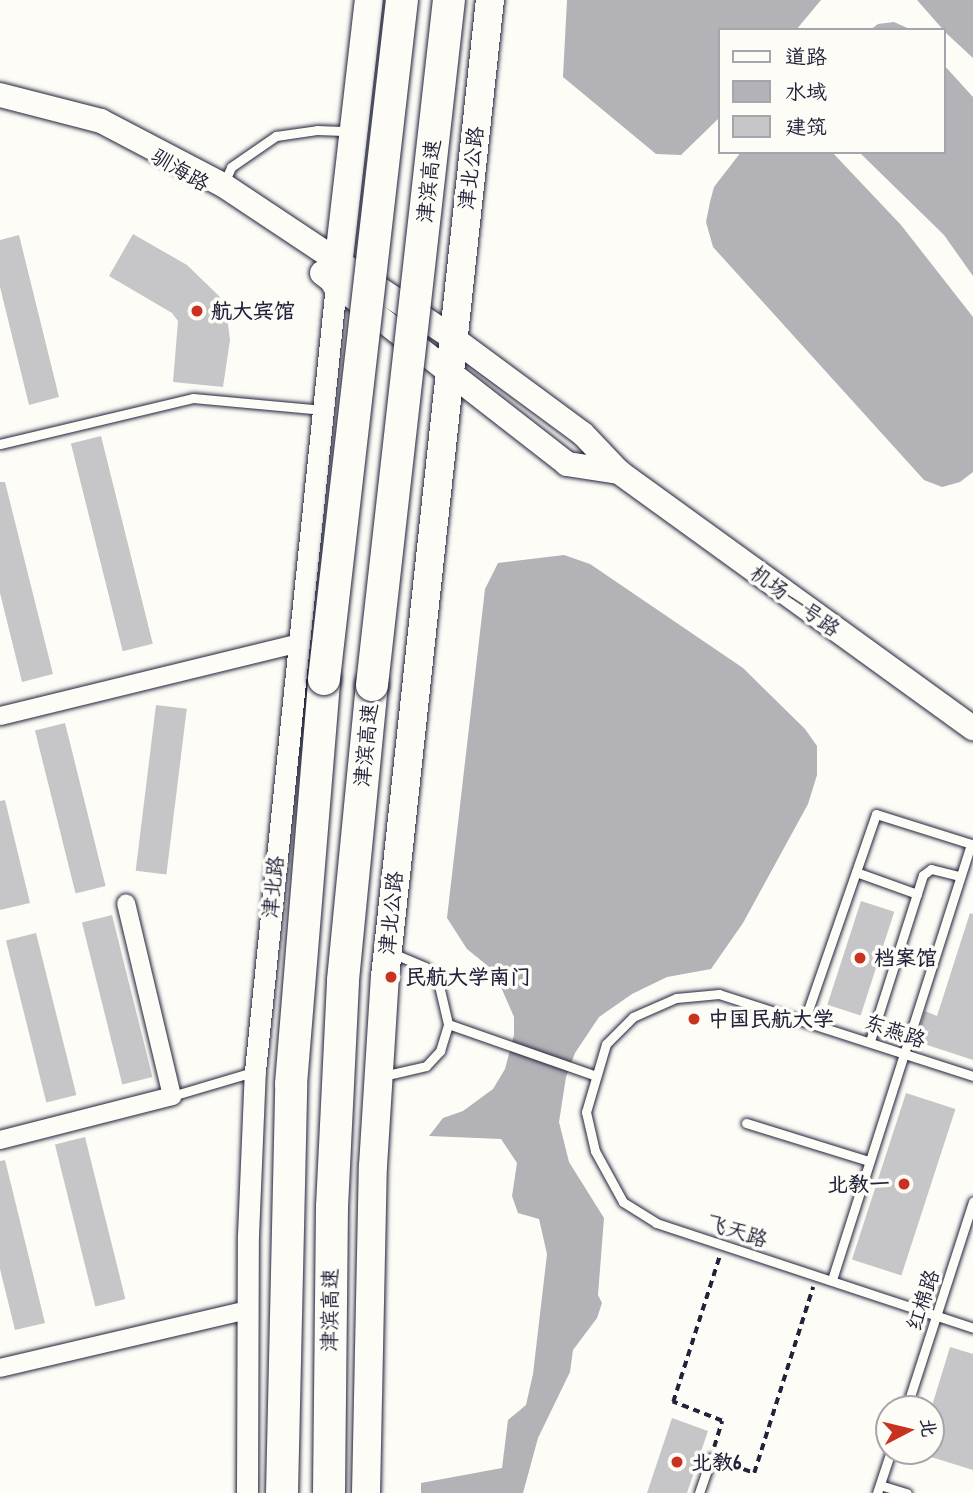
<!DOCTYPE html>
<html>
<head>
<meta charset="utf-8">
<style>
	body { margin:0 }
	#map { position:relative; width:973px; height:1493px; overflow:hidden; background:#fdfcf7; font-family:"Patrick Hand","LXGW WenKai TC",sans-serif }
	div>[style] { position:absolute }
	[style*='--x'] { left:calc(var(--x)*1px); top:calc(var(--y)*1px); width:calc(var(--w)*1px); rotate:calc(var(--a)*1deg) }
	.water>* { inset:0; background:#b2b2b7 }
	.building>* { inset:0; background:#c6c6c8; transform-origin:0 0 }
	.path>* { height:3.5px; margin-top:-1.75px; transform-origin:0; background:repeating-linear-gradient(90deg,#22223b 0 7px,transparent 0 12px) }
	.roads { filter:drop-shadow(0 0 2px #22223b) drop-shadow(0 0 2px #22223b) }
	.service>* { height:9px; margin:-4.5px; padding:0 4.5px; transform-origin:4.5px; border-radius:4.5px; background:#fdfcf7 }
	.minor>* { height:18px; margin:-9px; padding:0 9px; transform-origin:9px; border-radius:9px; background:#fdfcf7 }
	.tertiary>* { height:21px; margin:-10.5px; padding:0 10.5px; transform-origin:10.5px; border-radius:10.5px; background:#fdfcf7 }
	.secondary>* { height:24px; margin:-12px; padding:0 12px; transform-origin:12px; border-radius:12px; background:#fdfcf7 }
	.primary>* { height:28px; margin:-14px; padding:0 14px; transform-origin:14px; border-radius:14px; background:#fdfcf7 }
	.motorway>* { height:32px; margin:-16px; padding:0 16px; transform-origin:16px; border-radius:16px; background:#fdfcf7 }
	.bridges { filter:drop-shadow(0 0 2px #22223b) drop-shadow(0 0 2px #22223b) }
	.motorway-bridge>* { height:32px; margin:-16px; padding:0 16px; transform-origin:16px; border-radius:16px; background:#fdfcf7 }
	.dots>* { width:19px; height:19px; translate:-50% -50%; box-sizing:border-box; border:4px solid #fdfcf7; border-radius:50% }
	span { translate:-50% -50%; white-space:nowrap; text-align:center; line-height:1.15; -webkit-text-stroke:7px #fdfcf7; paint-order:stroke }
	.street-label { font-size:21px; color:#22223b }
	.poi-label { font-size:21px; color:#22223b; font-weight:700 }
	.left { translate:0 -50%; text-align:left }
	.right { translate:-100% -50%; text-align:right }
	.legend { position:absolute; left:718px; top:28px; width:228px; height:126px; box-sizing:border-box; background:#fdfcf7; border:2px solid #a5a5ac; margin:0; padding:9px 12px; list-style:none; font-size:21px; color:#22223b }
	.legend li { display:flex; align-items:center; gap:14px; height:35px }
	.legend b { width:35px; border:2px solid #a5a5ac }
	.north { position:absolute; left:875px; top:1395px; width:70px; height:70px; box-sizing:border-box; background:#fdfcf7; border:2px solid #a5a5ac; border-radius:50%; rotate:83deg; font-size:19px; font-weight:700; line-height:28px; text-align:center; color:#22223b }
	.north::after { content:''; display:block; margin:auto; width:24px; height:32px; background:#c8321e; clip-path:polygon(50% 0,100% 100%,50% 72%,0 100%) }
</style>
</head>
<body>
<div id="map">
	<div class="water">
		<i style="clip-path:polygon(567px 0,821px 0,796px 30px,719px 30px,719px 118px,681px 155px,656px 154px,563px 77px)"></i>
		<i style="clip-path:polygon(917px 0,973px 0,973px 58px,946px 33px)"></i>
		<i style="clip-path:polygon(894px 22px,912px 30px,870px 30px,878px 24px)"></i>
		<i style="clip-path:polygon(943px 64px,973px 97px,973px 276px,944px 235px,859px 152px,943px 152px)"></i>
		<i style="clip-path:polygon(741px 152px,832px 152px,901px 225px,973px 317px,973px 472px,960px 482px,942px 487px,924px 480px,713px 247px,706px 222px,710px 202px,714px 187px)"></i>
		<i style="clip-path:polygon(564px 555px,590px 564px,743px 668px,805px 729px,817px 746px,817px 775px,808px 804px,743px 923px,711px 969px,667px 977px,632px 994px,599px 1017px,575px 1053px,566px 1077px,559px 1122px,569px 1162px,604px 1218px,598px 1295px,602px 1303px,597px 1318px,573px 1350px,570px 1372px,538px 1438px,523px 1493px,421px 1493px,421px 1483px,502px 1468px,508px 1420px,526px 1405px,533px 1374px,547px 1254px,539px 1219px,518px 1213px,512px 1196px,517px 1163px,501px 1139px,429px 1136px,443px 1118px,463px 1111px,493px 1089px,505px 1069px,514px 1035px,514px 1017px,494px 971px,467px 949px,447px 918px,485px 589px,498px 563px)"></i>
	</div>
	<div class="building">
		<i style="clip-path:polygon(133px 234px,187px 265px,219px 296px,226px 309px,230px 340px,223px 387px,173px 382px,178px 321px,172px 313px,109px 276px)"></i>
		<i style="clip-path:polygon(19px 235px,59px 397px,29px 405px,0 287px,0 240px)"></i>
		<i style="left:101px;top:436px;width:214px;height:31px;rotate:76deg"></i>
		<i style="clip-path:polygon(0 482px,5px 482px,53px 674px,22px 682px,0 593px)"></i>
		<i style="left:156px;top:705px;width:31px;height:167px;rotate:7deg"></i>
		<i style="left:65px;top:723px;width:168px;height:31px;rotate:76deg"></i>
		<i style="clip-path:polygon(5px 800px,30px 903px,0 910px,0 801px)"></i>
		<i style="left:861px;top:901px;width:35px;height:109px;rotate:18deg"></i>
		<i style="clip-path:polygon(970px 913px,973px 914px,973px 1060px,915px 1041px,925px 1011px,937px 1016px)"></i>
		<i style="left:112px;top:915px;width:167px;height:31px;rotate:76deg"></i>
		<i style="left:36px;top:933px;width:167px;height:31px;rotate:76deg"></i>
		<i style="left:906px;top:1093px;width:52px;height:175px;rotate:18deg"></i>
		<i style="left:85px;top:1137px;width:167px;height:31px;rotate:76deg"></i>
		<i style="clip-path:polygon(5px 1160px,45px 1323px,15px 1330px,0 1269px,0 1161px)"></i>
		<i style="clip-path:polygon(950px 1347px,973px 1354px,973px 1470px,931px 1457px,931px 1409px)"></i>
		<i style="clip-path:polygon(672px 1418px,708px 1431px,687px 1493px,647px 1493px)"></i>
	</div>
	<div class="path">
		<i style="--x:714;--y:1447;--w:27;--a:-73"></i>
		<i style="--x:722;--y:1421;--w:53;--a:-158.8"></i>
		<i style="--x:673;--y:1402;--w:154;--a:-72.3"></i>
		<i style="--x:721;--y:1461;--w:35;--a:20"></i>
		<i style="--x:754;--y:1473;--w:195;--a:-72.4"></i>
	</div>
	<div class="roads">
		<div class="service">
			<i style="--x:224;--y:183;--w:17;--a:-66"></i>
			<i style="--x:231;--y:167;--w:55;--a:-34.6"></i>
			<i style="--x:276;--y:136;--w:41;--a:-8.3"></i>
			<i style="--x:317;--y:130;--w:33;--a:2"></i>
			<i style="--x:0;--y:444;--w:198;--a:-13.4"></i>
			<i style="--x:193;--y:398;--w:131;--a:5.3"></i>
			<i style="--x:856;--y:872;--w:65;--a:19.8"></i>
			<i style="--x:805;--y:1019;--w:217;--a:-70.9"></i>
			<i style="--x:876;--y:814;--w:100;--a:17.5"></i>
			<i style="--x:971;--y:844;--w:458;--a:107.7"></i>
			<i style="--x:448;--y:1024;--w:155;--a:19.3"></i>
			<i style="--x:870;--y:1041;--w:174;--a:-72.3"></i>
			<i style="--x:923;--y:875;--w:10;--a:-37"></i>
			<i style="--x:931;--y:869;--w:30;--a:14"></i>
			<i style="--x:383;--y:1076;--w:44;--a:-13.1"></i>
			<i style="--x:426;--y:1066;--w:21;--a:-47"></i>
			<i style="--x:440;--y:1051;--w:28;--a:-73"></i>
			<i style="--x:448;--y:1024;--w:44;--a:-103.1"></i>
			<i style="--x:438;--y:981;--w:19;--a:-133"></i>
			<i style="--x:425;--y:967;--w:36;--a:-157"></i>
			<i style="--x:973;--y:1076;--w:267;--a:-162.1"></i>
			<i style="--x:719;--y:994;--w:43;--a:174.7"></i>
			<i style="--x:676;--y:998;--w:47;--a:156.2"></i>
			<i style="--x:633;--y:1017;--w:38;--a:135"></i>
			<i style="--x:606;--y:1044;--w:71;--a:106.4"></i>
			<i style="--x:586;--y:1112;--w:40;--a:77"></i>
			<i style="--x:595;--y:1151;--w:58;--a:61.2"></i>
			<i style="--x:623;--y:1202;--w:39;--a:32"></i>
			<i style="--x:656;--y:1223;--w:334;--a:18.3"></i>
			<i style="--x:172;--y:1096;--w:84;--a:-16.5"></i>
			<i style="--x:746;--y:1123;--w:129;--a:17.2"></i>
			<i style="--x:906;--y:1409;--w:218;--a:-72.1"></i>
			<i style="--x:880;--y:1485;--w:28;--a:17"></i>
			<i style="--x:699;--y:1493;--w:37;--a:-71"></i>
			<i style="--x:877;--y:1493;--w:44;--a:-71.6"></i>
		</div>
		<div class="minor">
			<i style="--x:0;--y:716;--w:309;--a:-13.7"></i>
			<i style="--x:0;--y:1140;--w:178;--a:-14.3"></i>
			<i style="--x:172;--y:1096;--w:198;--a:-103.4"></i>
			<i style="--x:0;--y:1368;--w:254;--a:-13.2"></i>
		</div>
		<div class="tertiary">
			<i style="--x:247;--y:1493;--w:258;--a:-89.8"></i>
			<i style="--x:248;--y:1235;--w:164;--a:-87.6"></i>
			<i style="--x:255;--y:1071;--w:791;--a:-84.12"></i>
		</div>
		<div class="secondary">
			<i style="--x:0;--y:95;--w:104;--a:14.4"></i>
			<i style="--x:101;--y:121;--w:138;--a:27.7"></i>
			<i style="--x:223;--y:185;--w:273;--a:33.6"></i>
			<i style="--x:450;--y:336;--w:165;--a:36.4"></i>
			<i style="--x:583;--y:434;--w:52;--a:46.5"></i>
			<i style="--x:619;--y:472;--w:437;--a:35.9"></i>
			<i style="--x:322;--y:273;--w:311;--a:37.9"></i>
			<i style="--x:567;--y:464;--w:53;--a:8.7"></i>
		</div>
		<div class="primary">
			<i style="--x:336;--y:284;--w:286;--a:-83.4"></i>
			<i style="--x:366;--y:1493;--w:327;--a:-88.8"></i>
			<i style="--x:373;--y:1166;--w:189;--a:-86.4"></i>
			<i style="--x:385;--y:977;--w:983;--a:-83.87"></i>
		</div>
		<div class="motorway">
			<i style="--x:282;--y:1493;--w:409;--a:-88.7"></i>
			<i style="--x:291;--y:1084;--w:406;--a:-85.3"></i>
			<i style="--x:329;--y:1493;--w:286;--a:-89.4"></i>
			<i style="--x:332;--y:1207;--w:227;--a:-87.2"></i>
			<i style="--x:343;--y:980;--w:296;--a:-84.4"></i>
		</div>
	</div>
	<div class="bridges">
		<div class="motorway-bridge">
			<i style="--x:324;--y:679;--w:683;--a:-83.45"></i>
			<i style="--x:372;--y:685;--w:689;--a:-83.59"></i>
		</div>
	</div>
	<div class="dots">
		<i style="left:197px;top:311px;background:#c8321e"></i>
		<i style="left:860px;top:958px;background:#c8321e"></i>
		<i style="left:391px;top:977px;background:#c8321e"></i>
		<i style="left:694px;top:1019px;background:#c8321e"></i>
		<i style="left:904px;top:1184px;background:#c8321e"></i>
		<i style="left:677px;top:1462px;background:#c8321e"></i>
	</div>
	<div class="street-label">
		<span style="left:471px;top:168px;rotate:-83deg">津北公路</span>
		<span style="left:180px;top:170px;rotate:30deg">驯海路</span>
		<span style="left:429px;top:181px;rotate:-84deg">津滨高速</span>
		<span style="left:795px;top:601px;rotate:36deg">机场一号路</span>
		<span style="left:366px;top:745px;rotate:-84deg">津滨高速</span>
		<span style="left:273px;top:887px;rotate:-84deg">津北路</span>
		<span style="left:391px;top:913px;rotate:-84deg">津北公路</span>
		<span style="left:895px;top:1031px;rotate:19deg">东燕路</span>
		<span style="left:737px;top:1231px;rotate:18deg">飞天路</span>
		<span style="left:923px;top:1300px;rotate:-72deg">红棉路</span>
		<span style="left:330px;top:1310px;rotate:-89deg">津滨高速</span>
	</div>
	<div class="poi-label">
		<span class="left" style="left:211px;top:311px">航大宾馆</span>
		<span class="left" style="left:874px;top:958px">档案馆</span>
		<span class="left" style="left:405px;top:977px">民航大学南门</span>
		<span class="left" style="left:708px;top:1019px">中国民航大学</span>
		<span class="right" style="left:890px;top:1184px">北教一</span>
		<span class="left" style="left:691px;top:1462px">北教6</span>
	</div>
	<ul class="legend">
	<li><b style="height:9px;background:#fdfcf7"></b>道路</li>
	<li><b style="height:19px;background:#b2b2b7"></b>水域</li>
	<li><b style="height:19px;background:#c6c6c8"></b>建筑</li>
	</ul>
	<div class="north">北</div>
</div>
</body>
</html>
